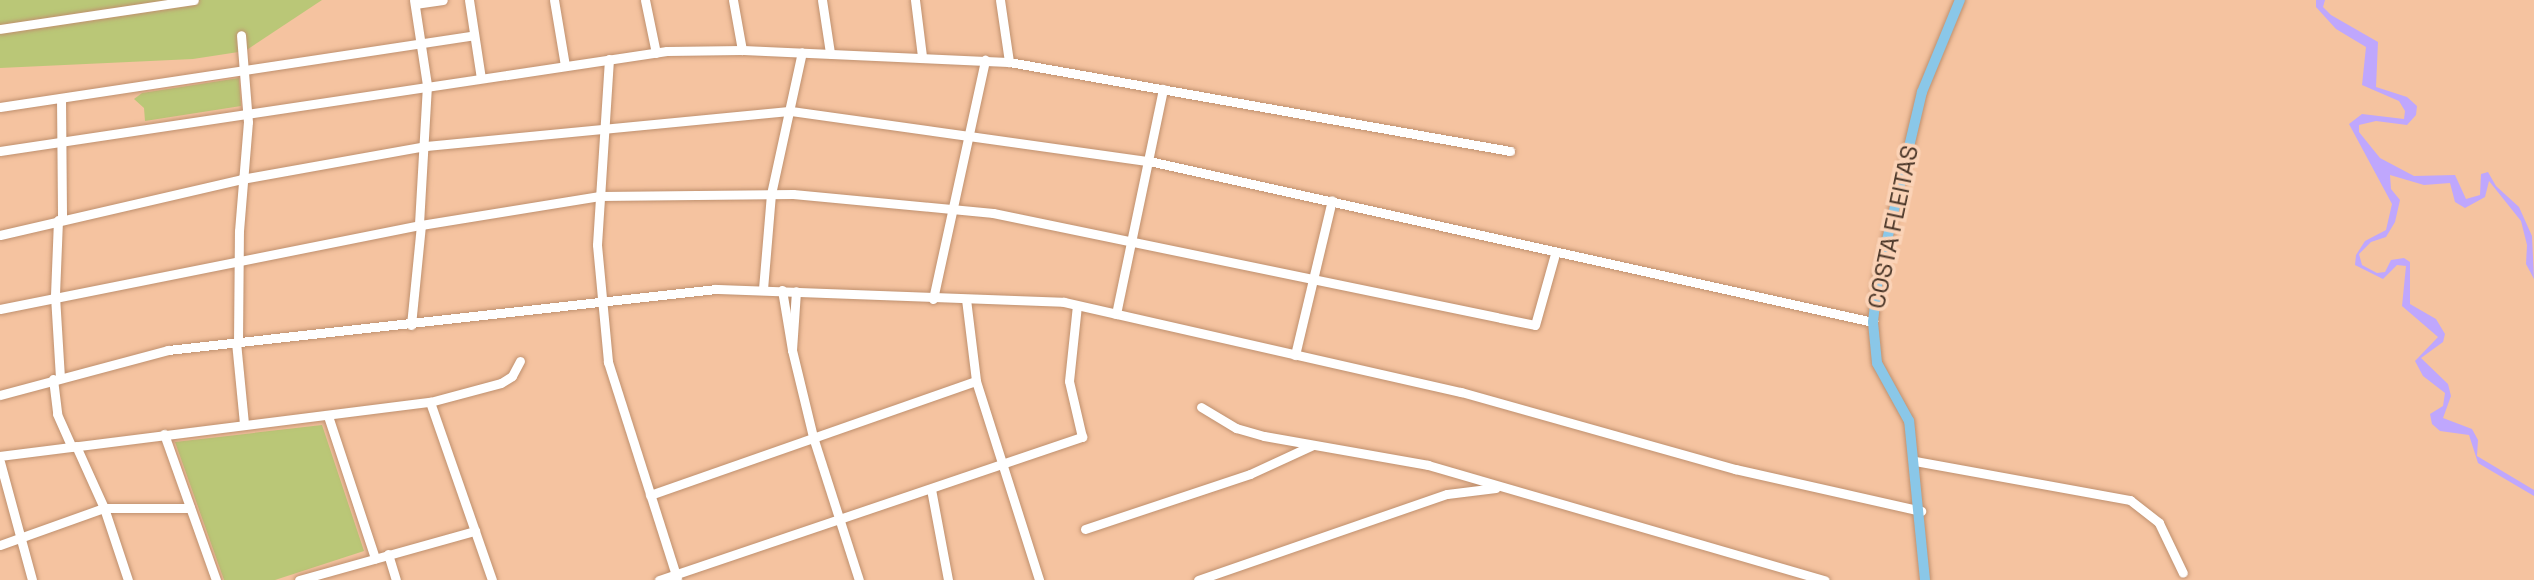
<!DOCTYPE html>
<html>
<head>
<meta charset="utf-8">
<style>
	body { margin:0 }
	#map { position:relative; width:2534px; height:580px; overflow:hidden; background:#f5c3a0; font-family:"Space Grotesk",sans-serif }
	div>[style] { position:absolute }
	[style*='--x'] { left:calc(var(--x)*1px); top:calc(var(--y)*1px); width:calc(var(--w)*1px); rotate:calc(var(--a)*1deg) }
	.green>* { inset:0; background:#bac777 }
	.water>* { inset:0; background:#bfa7fd }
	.roads { filter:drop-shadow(0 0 2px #bf906e) drop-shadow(0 0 2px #bf906e) }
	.minor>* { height:9px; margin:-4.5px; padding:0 4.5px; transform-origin:4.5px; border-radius:4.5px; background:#fff }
	.major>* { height:10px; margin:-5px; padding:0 5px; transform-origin:5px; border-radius:5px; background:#8ac7e8 }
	span { translate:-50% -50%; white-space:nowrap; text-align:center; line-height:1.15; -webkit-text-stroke:7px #fbd3b7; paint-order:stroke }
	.street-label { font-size:24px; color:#483426 }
</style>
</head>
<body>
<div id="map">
	<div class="green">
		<i style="clip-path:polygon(0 0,322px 0,245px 51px,193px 59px,0 68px)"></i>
		<i style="clip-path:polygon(239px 78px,241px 106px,145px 121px,144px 108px,134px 99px,142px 93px)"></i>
		<i style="clip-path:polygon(322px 425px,364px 551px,275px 580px,224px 580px,175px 442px)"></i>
	</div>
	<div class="water">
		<i style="clip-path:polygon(2316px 0,2325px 0,2323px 7px,2331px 15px,2378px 42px,2376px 87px,2407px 97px,2417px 106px,2416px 115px,2407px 125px,2376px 121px,2359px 125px,2359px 132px,2380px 158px,2414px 176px,2455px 175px,2466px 199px,2480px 195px,2481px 174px,2488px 172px,2496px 186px,2519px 207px,2532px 236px,2534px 279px,2526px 264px,2527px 245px,2521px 221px,2489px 181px,2485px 197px,2465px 208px,2455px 202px,2450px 183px,2424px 185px,2390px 175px,2391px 189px,2400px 200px,2395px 222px,2386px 237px,2371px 242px,2359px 254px,2362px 265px,2377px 273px,2385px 272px,2391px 260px,2404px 258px,2410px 262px,2410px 304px,2436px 319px,2445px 334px,2443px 342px,2421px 358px,2448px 384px,2451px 396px,2443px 418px,2472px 429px,2478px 440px,2477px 456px,2534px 490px,2534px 496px,2478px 463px,2469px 435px,2440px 431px,2432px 424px,2430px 414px,2443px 406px,2445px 393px,2423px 376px,2415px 361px,2438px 337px,2402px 306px,2406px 266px,2397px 265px,2383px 279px,2355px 265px,2356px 255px,2365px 241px,2386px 230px,2392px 204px,2349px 124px,2362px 114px,2404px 119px,2405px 111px,2399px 101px,2362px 85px,2366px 47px,2336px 29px,2316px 7px)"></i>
	</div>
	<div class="roads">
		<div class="minor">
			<i style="--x:414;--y:0;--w:86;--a:81.3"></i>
			<i style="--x:427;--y:85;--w:140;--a:93.3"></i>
			<i style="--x:469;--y:0;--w:79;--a:81.3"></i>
			<i style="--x:554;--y:0;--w:67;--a:80.5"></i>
			<i style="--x:645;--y:0;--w:54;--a:78.3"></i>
			<i style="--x:733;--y:0;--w:51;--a:79.8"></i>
			<i style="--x:822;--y:0;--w:54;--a:81.4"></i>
			<i style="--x:915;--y:0;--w:56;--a:82.9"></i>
			<i style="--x:1000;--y:0;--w:63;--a:81.7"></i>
			<i style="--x:415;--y:4;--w:28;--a:-8"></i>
			<i style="--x:0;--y:29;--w:196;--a:-8.5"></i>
			<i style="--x:609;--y:59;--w:186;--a:93.7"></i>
			<i style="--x:597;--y:245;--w:118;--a:84.6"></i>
			<i style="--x:608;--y:362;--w:227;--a:72.3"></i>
			<i style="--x:61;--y:98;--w:121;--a:89.5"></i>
			<i style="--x:0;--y:107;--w:479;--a:-8.6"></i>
			<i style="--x:0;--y:151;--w:674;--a:-8.53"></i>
			<i style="--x:667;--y:51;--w:75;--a:-0.8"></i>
			<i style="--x:742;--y:50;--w:267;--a:2.6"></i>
			<i style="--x:1009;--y:62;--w:509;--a:10.07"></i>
			<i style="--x:58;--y:220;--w:76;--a:92.3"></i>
			<i style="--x:55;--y:296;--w:81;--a:86.5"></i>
			<i style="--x:0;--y:235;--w:248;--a:-13"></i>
			<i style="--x:242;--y:179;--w:187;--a:-10.2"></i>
			<i style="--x:426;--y:146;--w:367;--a:-5.5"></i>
			<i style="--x:791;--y:111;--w:361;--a:8"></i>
			<i style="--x:1149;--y:161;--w:742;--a:12.54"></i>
			<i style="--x:763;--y:289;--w:95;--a:-85.2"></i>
			<i style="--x:771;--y:194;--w:145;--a:-77.7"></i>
			<i style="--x:782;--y:290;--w:61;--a:80.5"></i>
			<i style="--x:792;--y:350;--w:59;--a:-86.1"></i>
			<i style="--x:933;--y:299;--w:245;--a:-77.7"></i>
			<i style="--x:966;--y:299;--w:83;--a:83"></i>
			<i style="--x:976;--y:381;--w:209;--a:72.4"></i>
			<i style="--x:0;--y:309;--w:429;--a:-11.3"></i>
			<i style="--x:421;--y:225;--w:181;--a:-9.2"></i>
			<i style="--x:600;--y:196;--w:193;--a:-0.6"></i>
			<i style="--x:793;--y:194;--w:201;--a:5.4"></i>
			<i style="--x:993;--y:213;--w:553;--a:11.68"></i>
			<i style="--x:1535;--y:325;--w:74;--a:-74.3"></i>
			<i style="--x:1116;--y:314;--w:230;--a:-78.2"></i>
			<i style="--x:411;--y:325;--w:100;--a:-84.3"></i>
			<i style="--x:236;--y:342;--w:82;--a:84.4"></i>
			<i style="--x:238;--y:342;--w:111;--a:-89.5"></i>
			<i style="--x:239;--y:231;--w:109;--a:-85.3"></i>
			<i style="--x:248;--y:122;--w:87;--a:-94.6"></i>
			<i style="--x:792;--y:350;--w:89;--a:76.4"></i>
			<i style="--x:813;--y:437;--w:150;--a:72.2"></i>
			<i style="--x:1295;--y:355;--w:159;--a:-76.6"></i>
			<i style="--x:53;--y:379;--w:35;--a:83"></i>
			<i style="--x:57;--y:414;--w:36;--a:66"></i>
			<i style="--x:0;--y:395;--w:174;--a:-15"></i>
			<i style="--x:168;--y:350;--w:551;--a:-6.35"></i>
			<i style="--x:716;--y:289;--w:348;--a:2.1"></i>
			<i style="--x:1064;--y:302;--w:407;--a:12.8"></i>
			<i style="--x:1461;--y:392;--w:285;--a:15.7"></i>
			<i style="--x:1735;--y:469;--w:191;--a:12.7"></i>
			<i style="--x:430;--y:402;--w:188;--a:70.8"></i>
			<i style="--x:1201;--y:407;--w:41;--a:31"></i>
			<i style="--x:1236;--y:428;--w:29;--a:16"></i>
			<i style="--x:1264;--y:436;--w:167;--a:10"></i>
			<i style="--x:1428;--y:465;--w:413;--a:16.2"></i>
			<i style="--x:328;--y:416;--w:150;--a:71.7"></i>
			<i style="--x:164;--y:434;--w:155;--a:70.4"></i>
			<i style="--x:76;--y:446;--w:68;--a:65.7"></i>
			<i style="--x:104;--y:508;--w:76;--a:71.6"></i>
			<i style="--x:0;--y:456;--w:433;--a:-7.2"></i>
			<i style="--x:430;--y:402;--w:73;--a:-15"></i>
			<i style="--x:501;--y:383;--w:13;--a:-32"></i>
			<i style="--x:512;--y:376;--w:17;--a:-62"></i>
			<i style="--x:1915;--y:461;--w:219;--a:10.3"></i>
			<i style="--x:2130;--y:500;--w:37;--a:38"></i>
			<i style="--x:2159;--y:523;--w:55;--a:64.4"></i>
			<i style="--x:0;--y:462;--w:122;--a:74.8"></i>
			<i style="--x:931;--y:489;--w:93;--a:79.4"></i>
			<i style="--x:650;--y:495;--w:345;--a:-19.3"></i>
			<i style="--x:1085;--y:529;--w:174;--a:-18.4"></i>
			<i style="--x:1250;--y:474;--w:69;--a:-24.7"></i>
			<i style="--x:0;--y:545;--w:110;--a:-19.6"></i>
			<i style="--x:104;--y:508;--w:86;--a:0"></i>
			<i style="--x:388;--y:554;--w:27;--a:73"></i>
			<i style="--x:299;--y:580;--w:183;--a:-15.6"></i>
			<i style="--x:659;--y:580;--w:447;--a:-18.7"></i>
			<i style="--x:1082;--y:437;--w:57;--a:-103.1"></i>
			<i style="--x:1069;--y:381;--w:76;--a:-84"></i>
			<i style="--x:1198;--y:580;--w:263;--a:-19.1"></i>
			<i style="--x:1447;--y:494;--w:49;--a:-7"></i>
		</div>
		<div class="major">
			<i style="--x:1925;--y:580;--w:160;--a:-95.7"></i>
			<i style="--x:1909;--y:421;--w:66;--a:-118.9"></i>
			<i style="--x:1877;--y:363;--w:41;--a:-95.6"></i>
			<i style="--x:1873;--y:322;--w:44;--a:-83.5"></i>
			<i style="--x:1878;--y:278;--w:191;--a:-76.7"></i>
			<i style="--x:1922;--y:92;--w:100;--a:-67.6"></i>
		</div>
	</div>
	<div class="street-label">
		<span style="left:1893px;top:227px;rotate:-78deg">COSTA FLEITAS</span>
	</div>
</div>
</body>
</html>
